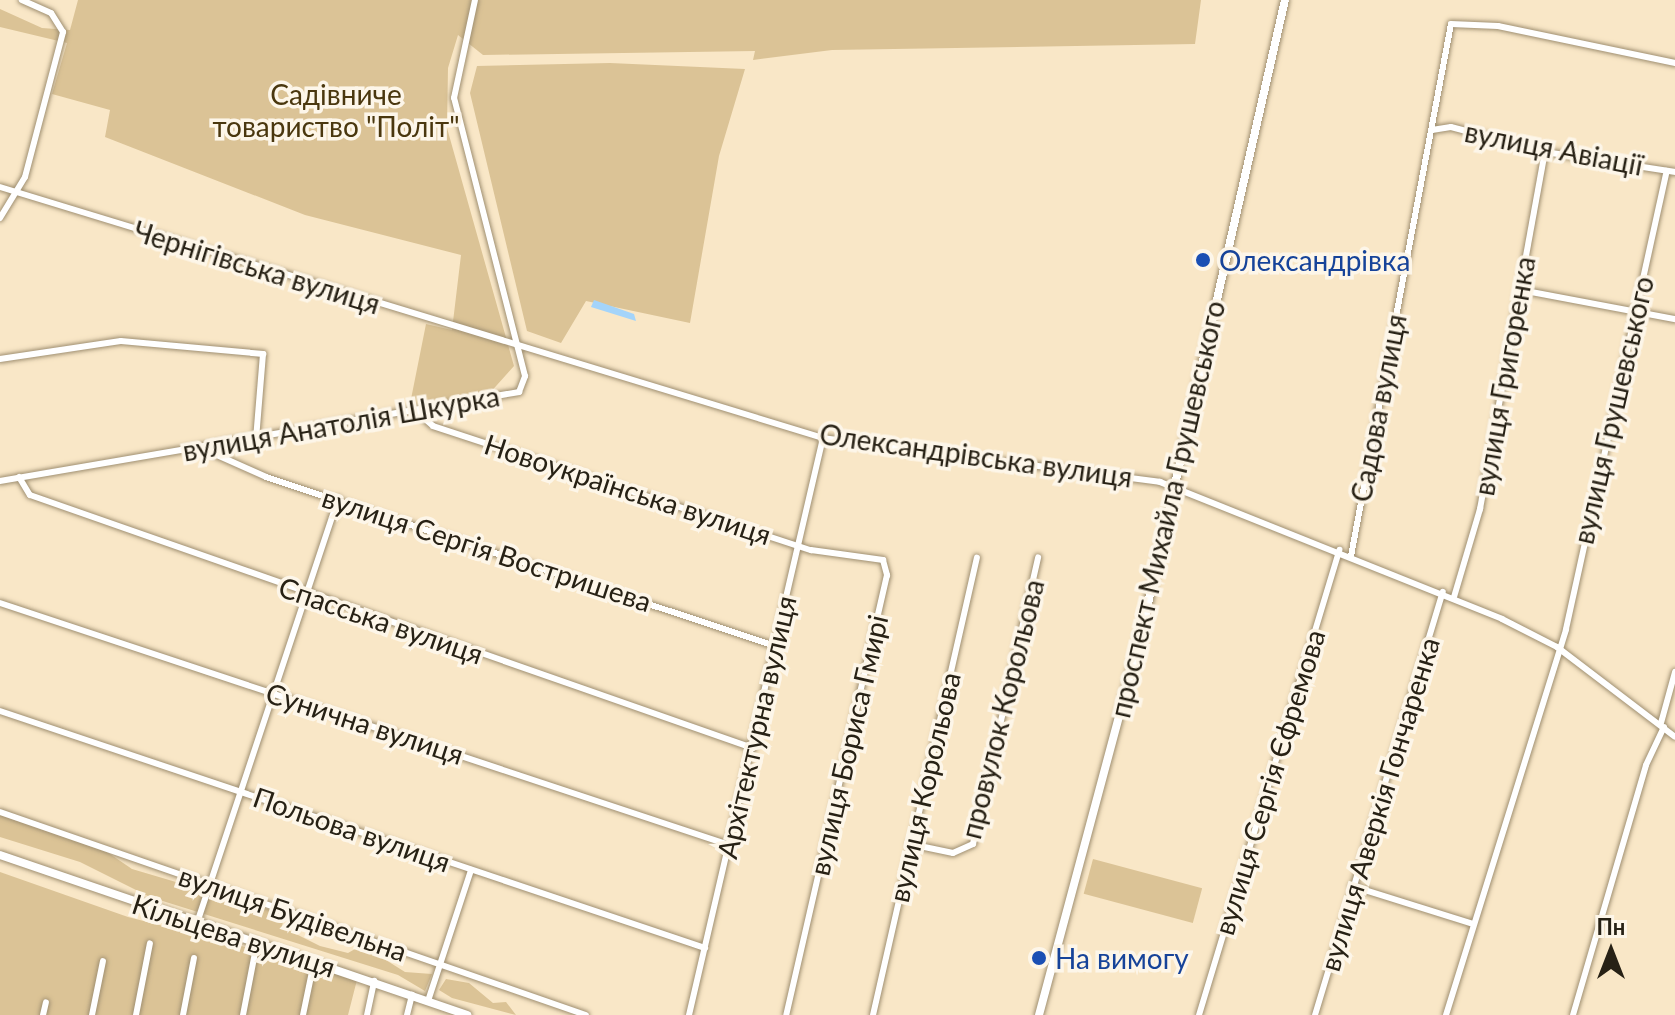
<!DOCTYPE html>
<html>
<head>
<meta charset="utf-8">
<style>
	body { margin:0 }
	#map { position:relative; width:1675px; height:1015px; overflow:hidden; background:#f9e7c7; font-family:Lato,sans-serif }
	div>[style] { position:absolute }
	[style*='--x'] { left:calc(var(--x)*1px); top:calc(var(--y)*1px); width:calc(var(--w)*1px); rotate:calc(var(--a)*1deg) }
	.green>* { inset:0; background:#dbc396; transform-origin:0 0 }
	.water>* { inset:0; background:#a4d4fa }
	.roads { filter:drop-shadow(0 0 2px #9f8f71) drop-shadow(0 0 2px #9f8f71) }
	.street>* { height:6px; margin:-3px; padding:0 3px; transform-origin:3px; border-radius:3px; background:#fff }
	.secondary>* { height:8px; margin:-4px; padding:0 4px; transform-origin:4px; border-radius:4px; background:#fff }
	.dots>* { width:22px; height:22px; translate:-50% -50%; box-sizing:border-box; border:4px solid #fdf6e9; border-radius:50% }
	span { translate:-50% -50%; white-space:nowrap; text-align:center; line-height:1.15; -webkit-text-stroke:7px #fdf6e9; paint-order:stroke }
	.park-label { font-size:28px; color:#4a370e }
	.street-label { font-size:28px; color:#272115 }
	.transit-label { font-size:28px; color:#164399 }
	.left { translate:0 -50%; text-align:left }
	.north { position:absolute; left:1571px; top:911px; width:80px; height:80px; -webkit-text-stroke:6px #fdf6e9; paint-order:stroke; rotate:0deg; font-size:22px; font-weight:700; line-height:32px; text-align:center; color:#272115 }
	.north::after { content:''; display:block; margin:auto; width:28px; height:36px; background:#272115; clip-path:polygon(50% 0,100% 100%,50% 72%,0 100%) }
</style>
</head>
<body>
<div id="map">
	<div class="green">
		<i style="clip-path:polygon(78px 0,1201px 0,1195px 44px,832px 50px,753px 60px,755px 51px,483px 55px,458px 35px,448px 68px,447px 128px,514px 366px,488px 395px,409px 409px,426px 324px,452px 330px,461px 255px,305px 215px,105px 137px,110px 110px,52px 94px,67px 43px,0 27px,0 9px,42px 28px,70px 30px)"></i>
		<i style="clip-path:polygon(610px 63px,745px 69px,719px 156px,690px 323px,586px 301px,561px 343px,527px 331px,470px 93px,477px 66px)"></i>
		<i style="clip-path:polygon(0 815px,107px 852px,132px 869px,284px 914px,282px 927px,320px 946px,348px 953px,362px 945px,405px 972px,432px 974px,425px 991px,398px 975px,150px 897px,80px 862px,0 837px)"></i>
		<i style="left:1093px;top:859px;width:113px;height:36px;rotate:15deg"></i>
		<i style="clip-path:polygon(0 872px,128px 917px,358px 976px,348px 1015px,0 1015px)"></i>
		<i style="clip-path:polygon(446px 979px,469px 983px,493px 1003px,506px 1002px,516px 1015px,452px 998px,439px 990px)"></i>
	</div>
	<div class="water">
		<i style="clip-path:polygon(594px 300px,634px 314px,636px 321px,591px 307px)"></i>
	</div>
	<div class="roads">
		<div class="street">
			<i style="--x:1432;--y:130;--w:19;--a:-9"></i>
			<i style="--x:1451;--y:127;--w:97;--a:14.9"></i>
			<i style="--x:1545;--y:152;--w:132;--a:8.7"></i>
			<i style="--x:0;--y:187;--w:860;--a:16.96"></i>
			<i style="--x:823;--y:438;--w:340;--a:7.4"></i>
			<i style="--x:1160;--y:482;--w:368;--a:21.8"></i>
			<i style="--x:1502;--y:619;--w:62;--a:27"></i>
			<i style="--x:1557;--y:647;--w:148;--a:37.3"></i>
			<i style="--x:0;--y:218;--w:48;--a:-58.6"></i>
			<i style="--x:25;--y:177;--w:150;--a:-75.3"></i>
			<i style="--x:63;--y:32;--w:22;--a:-122"></i>
			<i style="--x:51;--y:13;--w:32;--a:-156"></i>
			<i style="--x:1521;--y:290;--w:157;--a:10.7"></i>
			<i style="--x:0;--y:359;--w:122;--a:-8.5"></i>
			<i style="--x:121;--y:341;--w:143;--a:5.2"></i>
			<i style="--x:263;--y:354;--w:86;--a:94.7"></i>
			<i style="--x:417;--y:412;--w:21;--a:41"></i>
			<i style="--x:433;--y:426;--w:398;--a:18.2"></i>
			<i style="--x:811;--y:550;--w:73;--a:7.9"></i>
			<i style="--x:883;--y:560;--w:16;--a:75"></i>
			<i style="--x:887;--y:575;--w:451;--a:102.9"></i>
			<i style="--x:201;--y:448;--w:71;--a:24"></i>
			<i style="--x:266;--y:477;--w:536;--a:18.37"></i>
			<i style="--x:19;--y:477;--w:21;--a:59"></i>
			<i style="--x:30;--y:495;--w:766;--a:19.29"></i>
			<i style="--x:0;--y:481;--w:527;--a:-9.73"></i>
			<i style="--x:519;--y:392;--w:17;--a:-69"></i>
			<i style="--x:525;--y:376;--w:287;--a:-104.3"></i>
			<i style="--x:454;--y:98;--w:100;--a:-77.9"></i>
			<i style="--x:1351;--y:556;--w:541;--a:-79.35"></i>
			<i style="--x:1451;--y:24;--w:47;--a:2.4"></i>
			<i style="--x:1498;--y:26;--w:181;--a:11.8"></i>
			<i style="--x:1454;--y:597;--w:92;--a:-73.5"></i>
			<i style="--x:1480;--y:509;--w:363;--a:-79.7"></i>
			<i style="--x:0;--y:603;--w:768;--a:18.36"></i>
			<i style="--x:0;--y:711;--w:744;--a:18.58"></i>
			<i style="--x:1661;--y:723;--w:53;--a:-74.6"></i>
			<i style="--x:0;--y:812;--w:620;--a:19.11"></i>
			<i style="--x:910;--y:844;--w:44;--a:11.8"></i>
			<i style="--x:953;--y:853;--w:22;--a:-24"></i>
			<i style="--x:973;--y:844;--w:294;--a:-77.2"></i>
			<i style="--x:1352;--y:886;--w:127;--a:17.4"></i>
			<i style="--x:197;--y:923;--w:447;--a:-71.6"></i>
			<i style="--x:428;--y:1001;--w:138;--a:-71.8"></i>
			<i style="--x:43;--y:1015;--w:13;--a:-77"></i>
			<i style="--x:92;--y:1015;--w:55;--a:-78.5"></i>
			<i style="--x:136;--y:1015;--w:73;--a:-79"></i>
			<i style="--x:183;--y:1015;--w:58;--a:-79.1"></i>
			<i style="--x:243;--y:1015;--w:74;--a:-79.1"></i>
			<i style="--x:303;--y:1015;--w:54;--a:-78.3"></i>
			<i style="--x:367;--y:1015;--w:35;--a:-78"></i>
			<i style="--x:407;--y:1015;--w:21;--a:-76"></i>
			<i style="--x:689;--y:1015;--w:592;--a:-76.93"></i>
			<i style="--x:873;--y:1015;--w:469;--a:-77.2"></i>
			<i style="--x:1199;--y:1015;--w:486;--a:-73.2"></i>
			<i style="--x:1315;--y:1015;--w:442;--a:-73.2"></i>
			<i style="--x:1446;--y:1015;--w:404;--a:-72.7"></i>
			<i style="--x:1566;--y:629;--w:469;--a:-77.6"></i>
			<i style="--x:1573;--y:1015;--w:260;--a:-73.7"></i>
			<i style="--x:1646;--y:765;--w:42;--a:-64.7"></i>
		</div>
		<div class="secondary">
			<i style="--x:0;--y:855;--w:494;--a:18.9"></i>
			<i style="--x:1039;--y:1015;--w:385;--a:-75"></i>
			<i style="--x:1139;--y:643;--w:659;--a:-77.21"></i>
		</div>
	</div>
	<div class="dots">
		<i style="left:1203px;top:260px;background:#1a4fb4"></i>
		<i style="left:1039px;top:958px;background:#1a4fb4"></i>
	</div>
	<div class="park-label">
		<span style="left:336px;top:110px">Садівниче<br>товариство "Політ"</span>
	</div>
	<div class="street-label">
		<span style="left:1554px;top:148px;rotate:11deg">вулиця Авіації</span>
		<span style="left:257px;top:267px;rotate:17deg">Чернігівська вулиця</span>
		<span style="left:1504px;top:376px;rotate:-80deg">вулиця Григоренка</span>
		<span style="left:1378px;top:408px;rotate:-79deg">Садова вулиця</span>
		<span style="left:1613px;top:410px;rotate:-77deg">вулиця Грушевського</span>
		<span style="left:341px;top:423px;rotate:-10deg">вулиця Анатолія Шкурка</span>
		<span style="left:976px;top:455px;rotate:8deg">Олександрівська вулиця</span>
		<span style="left:628px;top:489px;rotate:18deg">Новоукраїнська вулиця</span>
		<span style="left:1167px;top:509px;rotate:-77deg">проспект Михайла Грушевського</span>
		<span style="left:487px;top:549px;rotate:18deg">вулиця Сергія Востришева</span>
		<span style="left:381px;top:620px;rotate:19deg">Спасська вулиця</span>
		<span style="left:1002px;top:709px;rotate:-76deg">провулок Корольова</span>
		<span style="left:365px;top:723px;rotate:18deg">Сунична вулиця</span>
		<span style="left:756px;top:727px;rotate:-77deg">Архітектурна вулиця</span>
		<span style="left:848px;top:745px;rotate:-77deg">вулиця Бориса Гмирі</span>
		<span style="left:1269px;top:782px;rotate:-73deg">вулиця Сергія Єфремова</span>
		<span style="left:924px;top:787px;rotate:-77deg">вулиця Корольова</span>
		<span style="left:1379px;top:804px;rotate:-73deg">вулиця Аверкія Гончаренка</span>
		<span style="left:352px;top:829px;rotate:19deg">Польова вулиця</span>
		<span style="left:293px;top:913px;rotate:19deg">вулиця Будівельна</span>
		<span style="left:234px;top:935px;rotate:18deg">Кільцева вулиця</span>
	</div>
	<div class="transit-label">
		<span class="left" style="left:1219px;top:260px">Олександрівка</span>
		<span class="left" style="left:1055px;top:958px">На вимогу</span>
	</div>
	<div class="north">Пн</div>
</div>
</body>
</html>
